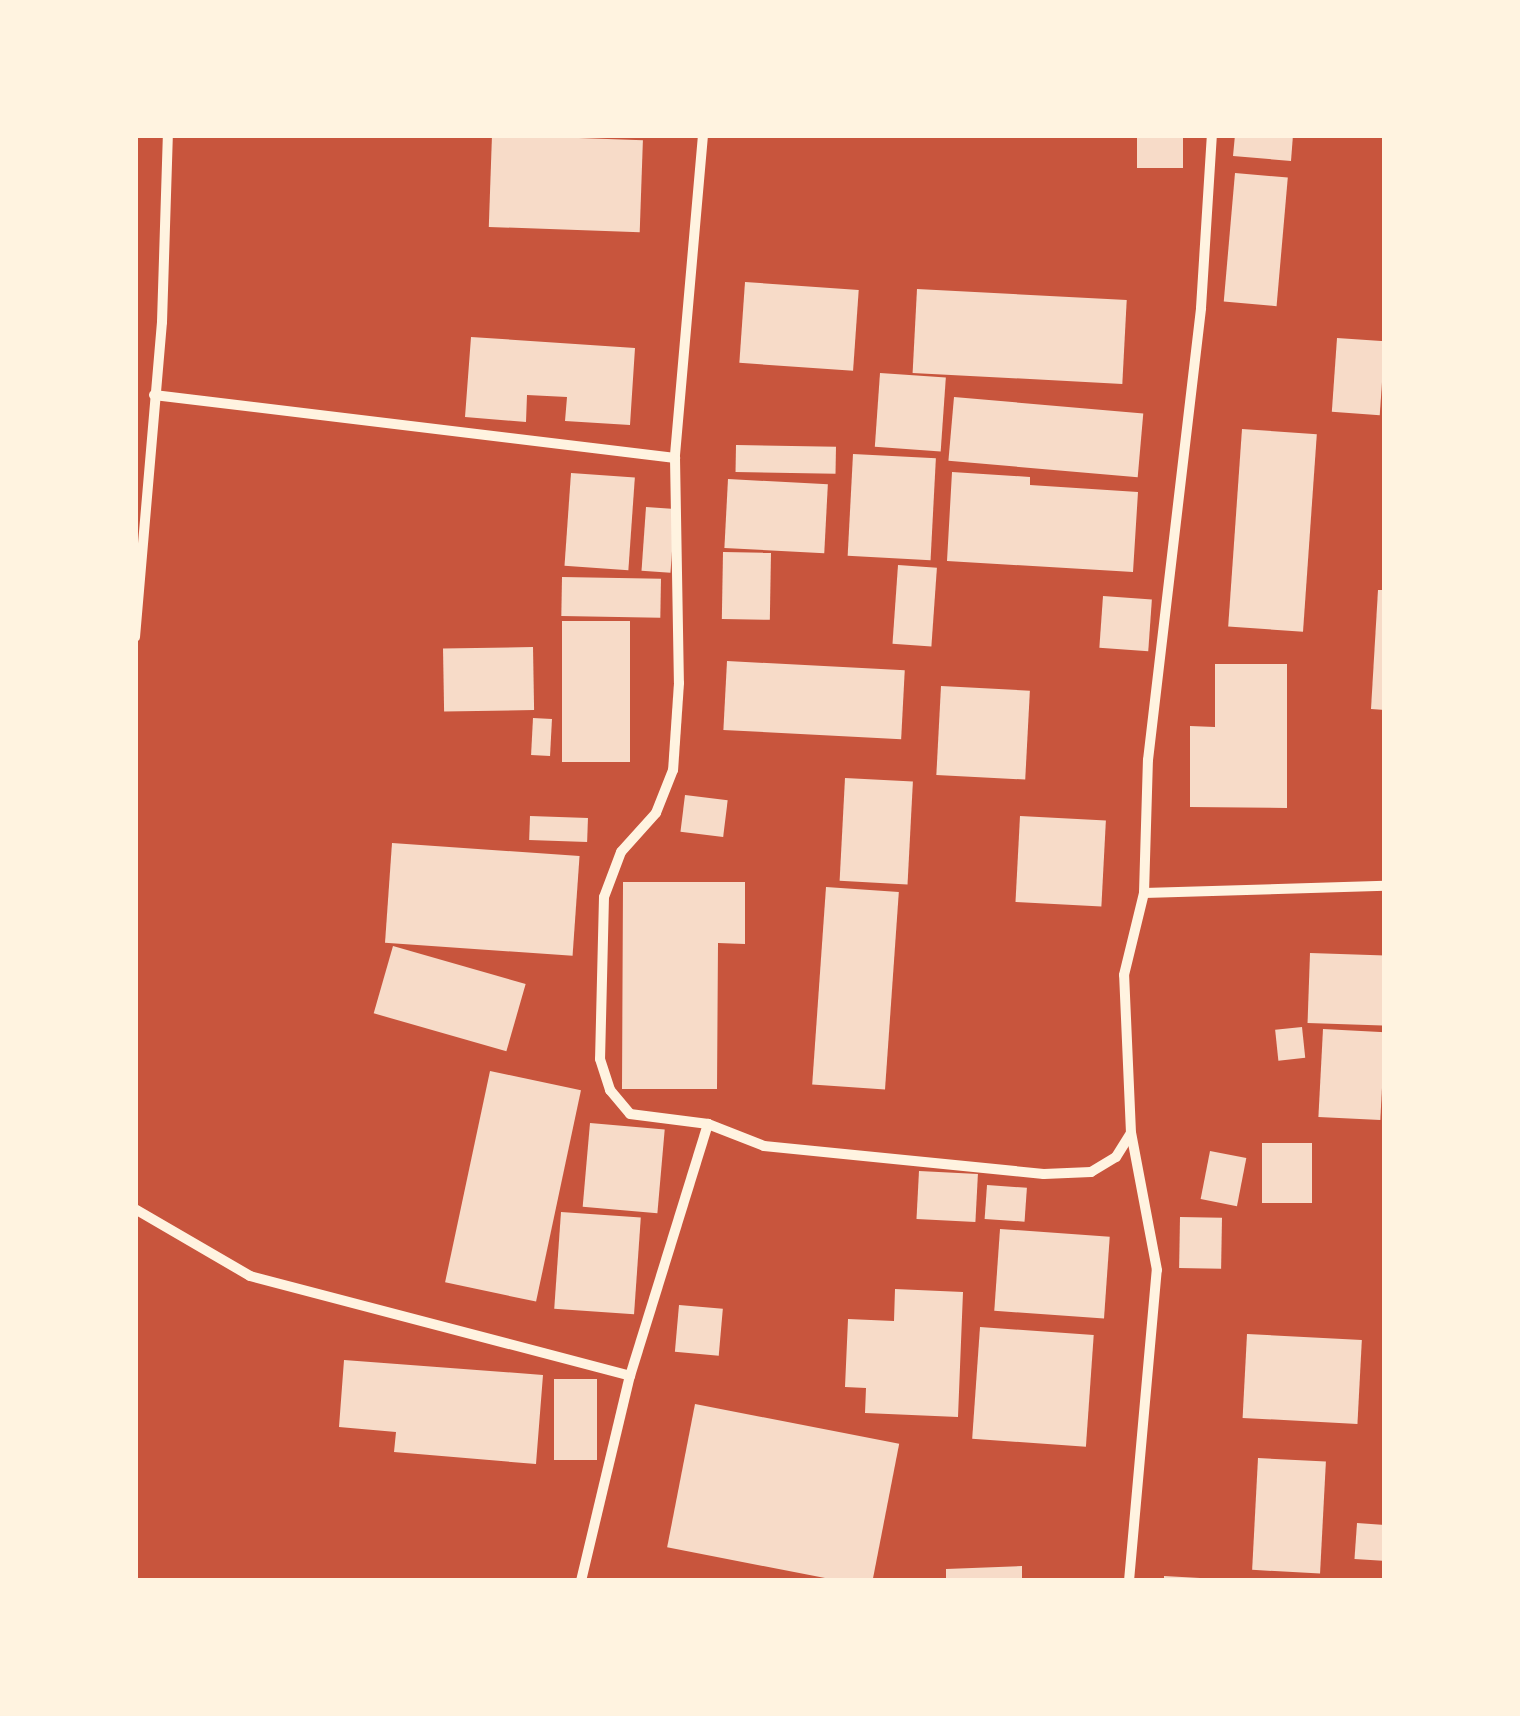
<!DOCTYPE html>
<html>
<head>
<meta charset="utf-8">
<style>
	body { margin:0 }
	#map { position:relative; width:1520px; height:1716px; overflow:hidden; background:#c8553d; font-family:"PT Sans",sans-serif }
	div>[style] { position:absolute }
	[style*='--x'] { left:calc(var(--x)*1px); top:calc(var(--y)*1px); width:calc(var(--w)*1px); rotate:calc(var(--a)*1deg) }
	.building>* { inset:0; background:#f7dbc8; transform-origin:0 0 }
	.minor>* { height:10px; margin:-5px; padding:0 5px; transform-origin:5px; border-radius:5px; background:#fff3e0 }
	span { translate:-50% -50%; white-space:nowrap; text-align:center; line-height:1.15; -webkit-text-stroke:8px #fff3e0; paint-order:stroke }
	.frame { position:absolute; inset:0; border:138px solid #fff3e0; pointer-events:none }
</style>
</head>
<body>
<div id="map">
	<div class="building">
		<i style="left:492px;top:135px;width:151px;height:92px;rotate:2deg"></i>
		<i style="left:1137px;top:135px;width:46px;height:33px"></i>
		<i style="clip-path:polygon(1235px 135px,1293px 135px,1291px 161px,1233px 156px)"></i>
		<i style="left:1235px;top:173px;width:53px;height:129px;rotate:5deg"></i>
		<i style="left:745px;top:282px;width:114px;height:81px;rotate:4deg"></i>
		<i style="left:917px;top:289px;width:210px;height:84px;rotate:3deg"></i>
		<i style="clip-path:polygon(471px 337px,635px 348px,630px 425px,565px 421px,567px 397px,527px 395px,526px 422px,465px 417px)"></i>
		<i style="left:1337px;top:338px;width:48px;height:74px;rotate:4deg"></i>
		<i style="left:880px;top:373px;width:66px;height:74px;rotate:4deg"></i>
		<i style="left:954px;top:397px;width:190px;height:64px;rotate:5deg"></i>
		<i style="left:1242px;top:429px;width:75px;height:198px;rotate:4deg"></i>
		<i style="left:736px;top:445px;width:100px;height:27px;rotate:1deg"></i>
		<i style="left:853px;top:454px;width:83px;height:102px;rotate:3deg"></i>
		<i style="clip-path:polygon(952px 472px,1030px 477px,1030px 485px,1138px 492px,1133px 572px,947px 561px)"></i>
		<i style="left:571px;top:473px;width:64px;height:93px;rotate:4deg"></i>
		<i style="left:728px;top:479px;width:100px;height:69px;rotate:3deg"></i>
		<i style="left:646px;top:507px;width:29px;height:64px;rotate:4deg"></i>
		<i style="left:723px;top:552px;width:48px;height:67px;rotate:1deg"></i>
		<i style="left:898px;top:565px;width:39px;height:79px;rotate:4deg"></i>
		<i style="left:562px;top:577px;width:99px;height:39px;rotate:1deg"></i>
		<i style="clip-path:polygon(1378px 590px,1385px 590px,1385px 710px,1371px 709px)"></i>
		<i style="left:1103px;top:596px;width:49px;height:52px;rotate:4deg"></i>
		<i style="left:562px;top:621px;width:68px;height:141px"></i>
		<i style="left:533px;top:647px;width:63px;height:90px;rotate:89deg"></i>
		<i style="left:727px;top:661px;width:178px;height:69px;rotate:3deg"></i>
		<i style="clip-path:polygon(1215px 664px,1287px 664px,1287px 808px,1190px 807px,1190px 726px,1215px 727px)"></i>
		<i style="left:941px;top:686px;width:89px;height:89px;rotate:3deg"></i>
		<i style="left:533px;top:718px;width:19px;height:37px;rotate:3deg"></i>
		<i style="left:845px;top:778px;width:68px;height:103px;rotate:3deg"></i>
		<i style="left:685px;top:795px;width:43px;height:37px;rotate:7deg"></i>
		<i style="left:530px;top:816px;width:58px;height:24px;rotate:2deg"></i>
		<i style="left:1020px;top:816px;width:86px;height:86px;rotate:3deg"></i>
		<i style="left:392px;top:843px;width:188px;height:100px;rotate:4deg"></i>
		<i style="clip-path:polygon(623px 882px,745px 882px,745px 944px,718px 943px,717px 1089px,622px 1089px)"></i>
		<i style="left:826px;top:887px;width:73px;height:198px;rotate:4deg"></i>
		<i style="left:393px;top:946px;width:138px;height:70px;rotate:16deg"></i>
		<i style="left:1310px;top:953px;width:75px;height:70px;rotate:2deg"></i>
		<i style="left:1302px;top:1027px;width:31px;height:27px;rotate:84deg"></i>
		<i style="left:1323px;top:1029px;width:62px;height:88px;rotate:3deg"></i>
		<i style="left:490px;top:1071px;width:93px;height:216px;rotate:12deg"></i>
		<i style="left:590px;top:1123px;width:75px;height:84px;rotate:5deg"></i>
		<i style="left:1262px;top:1143px;width:50px;height:60px"></i>
		<i style="left:1210px;top:1151px;width:37px;height:49px;rotate:11deg"></i>
		<i style="left:919px;top:1171px;width:59px;height:48px;rotate:3deg"></i>
		<i style="left:987px;top:1185px;width:40px;height:34px;rotate:4deg"></i>
		<i style="left:561px;top:1212px;width:80px;height:97px;rotate:4deg"></i>
		<i style="left:1180px;top:1217px;width:42px;height:51px;rotate:1deg"></i>
		<i style="left:1000px;top:1229px;width:110px;height:82px;rotate:4deg"></i>
		<i style="clip-path:polygon(895px 1289px,963px 1292px,958px 1417px,865px 1413px,866px 1388px,845px 1387px,848px 1319px,894px 1321px)"></i>
		<i style="left:679px;top:1305px;width:44px;height:47px;rotate:5deg"></i>
		<i style="left:980px;top:1327px;width:114px;height:112px;rotate:4deg"></i>
		<i style="left:1247px;top:1334px;width:115px;height:84px;rotate:3deg"></i>
		<i style="clip-path:polygon(344px 1360px,543px 1375px,536px 1464px,394px 1452px,396px 1432px,339px 1427px)"></i>
		<i style="left:554px;top:1379px;width:43px;height:81px"></i>
		<i style="left:695px;top:1404px;width:208px;height:146px;rotate:11deg"></i>
		<i style="left:1258px;top:1458px;width:68px;height:112px;rotate:3deg"></i>
		<i style="left:1357px;top:1523px;width:28px;height:36px;rotate:4deg"></i>
		<i style="clip-path:polygon(1022px 1566px,1022px 1581px,946px 1581px,946px 1569px)"></i>
		<i style="clip-path:polygon(1164px 1576px,1200px 1578px,1200px 1581px,1164px 1581px)"></i>
	</div>
	<div class="minor">
		<i style="--x:703;--y:135;--w:324;--a:95"></i>
		<i style="--x:675;--y:458;--w:225;--a:89"></i>
		<i style="--x:679;--y:683;--w:87;--a:93.9"></i>
		<i style="--x:673;--y:770;--w:46;--a:111.6"></i>
		<i style="--x:656;--y:813;--w:52;--a:131.9"></i>
		<i style="--x:621;--y:852;--w:48;--a:110.7"></i>
		<i style="--x:604;--y:897;--w:162;--a:91.4"></i>
		<i style="--x:600;--y:1059;--w:33;--a:72"></i>
		<i style="--x:610;--y:1090;--w:31;--a:50"></i>
		<i style="--x:630;--y:1114;--w:79;--a:7.3"></i>
		<i style="--x:154;--y:395;--w:525;--a:6.89"></i>
		<i style="--x:135;--y:637;--w:316;--a:-85.1"></i>
		<i style="--x:162;--y:322;--w:187;--a:-88.2"></i>
		<i style="--x:1144;--y:893;--w:241;--a:-1.7"></i>
		<i style="--x:135;--y:1209;--w:133;--a:30.2"></i>
		<i style="--x:250;--y:1276;--w:393;--a:14.7"></i>
		<i style="--x:581;--y:1581;--w:211;--a:-76.6"></i>
		<i style="--x:630;--y:1376;--w:264;--a:-72.8"></i>
		<i style="--x:708;--y:1124;--w:60;--a:21.4"></i>
		<i style="--x:764;--y:1146;--w:281;--a:5.7"></i>
		<i style="--x:1044;--y:1174;--w:47;--a:-2.4"></i>
		<i style="--x:1091;--y:1172;--w:29;--a:-31"></i>
		<i style="--x:1116;--y:1157;--w:28;--a:-58"></i>
		<i style="--x:1131;--y:1133;--w:158;--a:-92.5"></i>
		<i style="--x:1124;--y:975;--w:84;--a:-76.3"></i>
		<i style="--x:1144;--y:893;--w:133;--a:-88.3"></i>
		<i style="--x:1148;--y:760;--w:455;--a:-83.3"></i>
		<i style="--x:1201;--y:308;--w:173;--a:-86.4"></i>
		<i style="--x:1129;--y:1581;--w:312;--a:-84.9"></i>
		<i style="--x:1157;--y:1270;--w:139;--a:-100.7"></i>
	</div>
	<div class="frame"></div>
</div>
</body>
</html>
